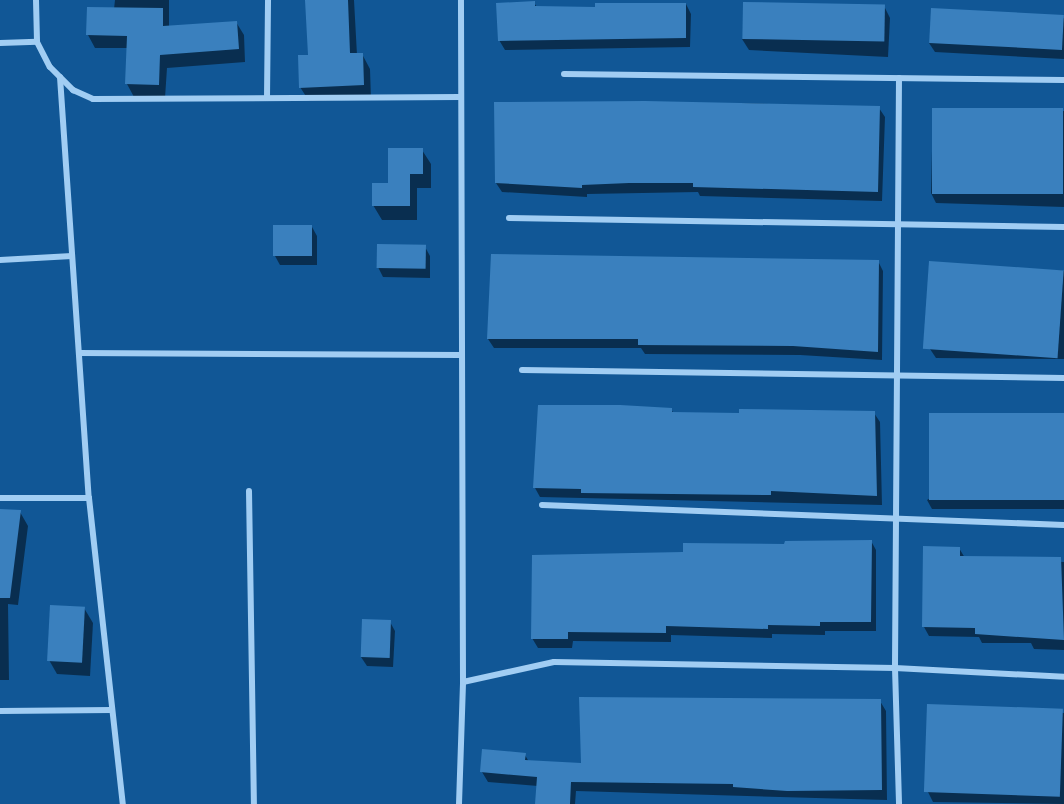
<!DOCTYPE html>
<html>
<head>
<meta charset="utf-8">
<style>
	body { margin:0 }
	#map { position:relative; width:1064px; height:804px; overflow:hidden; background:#115796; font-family:"Public Sans",sans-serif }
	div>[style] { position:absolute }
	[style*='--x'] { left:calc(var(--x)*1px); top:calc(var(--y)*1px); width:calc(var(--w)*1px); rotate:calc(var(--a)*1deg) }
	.shadow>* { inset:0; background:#0007 }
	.building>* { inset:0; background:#3a80be; transform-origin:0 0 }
	.minor>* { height:6px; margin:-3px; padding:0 3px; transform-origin:3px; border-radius:3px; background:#a1cdf3 }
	span { translate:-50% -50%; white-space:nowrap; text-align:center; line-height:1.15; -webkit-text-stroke:4.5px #115796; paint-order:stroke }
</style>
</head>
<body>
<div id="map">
	<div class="shadow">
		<i style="clip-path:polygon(115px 0,169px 0,169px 27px,236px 22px,244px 35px,245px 62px,167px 68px,165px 98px,134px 97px,127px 84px,128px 48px,95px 48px,88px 35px,114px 9px)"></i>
		<i style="clip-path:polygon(306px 0,354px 0,357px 55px,362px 54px,370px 69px,371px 99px,309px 101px,300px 87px,309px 57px)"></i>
		<i style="clip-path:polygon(534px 3px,537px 7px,596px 8px,686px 4px,691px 14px,690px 47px,505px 50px,499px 40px)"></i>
		<i style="clip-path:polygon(884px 6px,890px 18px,888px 57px,749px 50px,742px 39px)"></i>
		<i style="clip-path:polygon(1064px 18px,1064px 59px,935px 52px,929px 43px)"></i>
		<i style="clip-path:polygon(496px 103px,744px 103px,879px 108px,885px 117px,882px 201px,700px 196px,698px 192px,587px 194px,587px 197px,502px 192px,496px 183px)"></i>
		<i style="clip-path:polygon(933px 109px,1064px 111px,1064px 207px,936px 203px,931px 193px)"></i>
		<i style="clip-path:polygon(422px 150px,431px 164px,431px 188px,417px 188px,417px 220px,382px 220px,373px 205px)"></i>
		<i style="clip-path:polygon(312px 227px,317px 236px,317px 265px,280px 265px,275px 256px)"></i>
		<i style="clip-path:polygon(425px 247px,430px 256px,430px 278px,383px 277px,378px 267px)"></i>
		<i style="clip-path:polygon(878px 261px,883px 271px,882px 360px,800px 355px,645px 354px,641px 348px,494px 348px,488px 339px)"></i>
		<i style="clip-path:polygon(930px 263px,1064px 271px,1064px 359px,936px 358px,930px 349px)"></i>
		<i style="clip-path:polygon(671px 409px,674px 414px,741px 415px,874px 413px,880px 422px,882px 505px,540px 497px,535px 488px)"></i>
		<i style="clip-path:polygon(1064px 416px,1064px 509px,932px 509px,927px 500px)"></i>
		<i style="clip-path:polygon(0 510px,20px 512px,28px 526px,18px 605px,8px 604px,9px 680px,0 680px)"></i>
		<i style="clip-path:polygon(871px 541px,876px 550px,876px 631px,825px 631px,825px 635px,772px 634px,772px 638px,671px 635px,671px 642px,573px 641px,572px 648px,538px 648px,532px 638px,684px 554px)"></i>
		<i style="clip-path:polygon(959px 548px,965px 558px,1064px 562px,1064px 650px,1034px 649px,1031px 643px,982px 643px,979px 637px,929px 636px,924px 627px)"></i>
		<i style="clip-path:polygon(84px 608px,93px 623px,90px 676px,57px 674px,49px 660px)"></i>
		<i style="clip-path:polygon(390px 622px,395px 631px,393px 667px,367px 666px,361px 657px)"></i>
		<i style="clip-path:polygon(880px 701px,886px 711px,887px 800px,576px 791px,575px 804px,537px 804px,538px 786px,488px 782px,482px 772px,525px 755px,529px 762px,582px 764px)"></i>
		<i style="clip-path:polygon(929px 706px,1064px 713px,1064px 804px,933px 802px,928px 792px)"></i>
	</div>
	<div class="building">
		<i style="clip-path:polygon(305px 0,348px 0,350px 53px,363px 53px,364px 85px,299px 88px,298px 55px,308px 55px)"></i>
		<i style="clip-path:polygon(535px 1px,535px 6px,595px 7px,595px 3px,686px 3px,686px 38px,498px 41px,496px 3px)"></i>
		<i style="left:743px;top:2px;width:142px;height:37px;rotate:1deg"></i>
		<i style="clip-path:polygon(87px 7px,163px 8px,163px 26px,237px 21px,239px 49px,160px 55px,159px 85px,125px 84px,127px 36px,86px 35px)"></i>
		<i style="left:931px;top:8px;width:133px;height:35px;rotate:3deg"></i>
		<i style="clip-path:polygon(645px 101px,880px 106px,878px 192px,693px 187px,693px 183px,629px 183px,582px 185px,582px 188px,495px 183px,494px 102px)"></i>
		<i style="left:932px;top:108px;width:131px;height:86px"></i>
		<i style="clip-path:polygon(388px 148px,423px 148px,423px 174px,410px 174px,410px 206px,372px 206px,372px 183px,388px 183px)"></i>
		<i style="left:273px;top:225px;width:39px;height:31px"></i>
		<i style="left:377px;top:244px;width:49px;height:24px;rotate:1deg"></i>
		<i style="clip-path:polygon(491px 254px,879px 260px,878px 352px,793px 346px,638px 345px,638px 339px,487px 339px)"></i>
		<i style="left:929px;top:261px;width:135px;height:88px;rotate:4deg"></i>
		<i style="clip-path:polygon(538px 405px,620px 405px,672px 408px,672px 412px,739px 413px,739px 409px,875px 411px,877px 496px,771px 491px,771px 495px,581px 493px,581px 489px,533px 488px)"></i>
		<i style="left:929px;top:413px;width:135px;height:87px"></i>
		<i style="clip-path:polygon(0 509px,21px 510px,10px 598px,0 598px)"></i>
		<i style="clip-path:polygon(872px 540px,871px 622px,820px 622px,820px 626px,768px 625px,768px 629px,666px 626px,666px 633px,568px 632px,568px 639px,531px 639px,532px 555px,683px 552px,683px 543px,784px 544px,785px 541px)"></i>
		<i style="clip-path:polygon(923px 546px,960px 547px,960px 556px,1061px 557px,1064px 640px,975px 634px,975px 628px,922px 627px)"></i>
		<i style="left:50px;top:605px;width:35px;height:56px;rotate:3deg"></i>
		<i style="left:362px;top:619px;width:29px;height:38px;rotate:2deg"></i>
		<i style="clip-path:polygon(579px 697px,881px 699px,882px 790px,787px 791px,733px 787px,733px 784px,571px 782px,570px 804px,535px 804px,537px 777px,480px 772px,482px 749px,526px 753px,525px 760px,581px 763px)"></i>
		<i style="left:927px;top:704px;width:136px;height:88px;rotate:2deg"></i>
	</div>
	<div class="minor">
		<i style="--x:36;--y:0;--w:42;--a:88.6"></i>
		<i style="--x:37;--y:42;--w:28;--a:63"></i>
		<i style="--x:50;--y:67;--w:33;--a:45"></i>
		<i style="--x:73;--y:90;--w:22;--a:24"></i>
		<i style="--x:93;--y:99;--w:367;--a:-0.3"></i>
		<i style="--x:0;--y:43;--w:37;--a:-2"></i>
		<i style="--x:564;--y:74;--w:500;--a:0.69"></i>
		<i style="--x:60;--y:77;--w:422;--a:86.1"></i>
		<i style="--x:89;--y:498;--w:308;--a:83.7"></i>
		<i style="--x:899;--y:78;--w:590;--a:90.39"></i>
		<i style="--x:895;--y:668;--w:136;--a:88.3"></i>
		<i style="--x:267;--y:98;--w:98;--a:-89.4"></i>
		<i style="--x:509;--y:218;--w:555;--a:0.93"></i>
		<i style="--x:0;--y:260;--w:72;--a:-3.2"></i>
		<i style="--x:79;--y:353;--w:381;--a:0.3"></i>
		<i style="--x:522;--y:370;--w:542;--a:0.85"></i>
		<i style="--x:249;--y:491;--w:313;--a:89.1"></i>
		<i style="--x:0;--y:498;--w:89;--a:0"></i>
		<i style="--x:542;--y:505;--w:522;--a:2.19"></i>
		<i style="--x:463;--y:682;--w:93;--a:-12.4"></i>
		<i style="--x:554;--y:662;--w:341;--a:1"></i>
		<i style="--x:895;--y:668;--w:169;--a:3"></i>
		<i style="--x:0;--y:711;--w:112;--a:-0.5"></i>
		<i style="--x:459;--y:804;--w:122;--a:-88.1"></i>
		<i style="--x:463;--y:682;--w:682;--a:-90.17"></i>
	</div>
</div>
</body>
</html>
